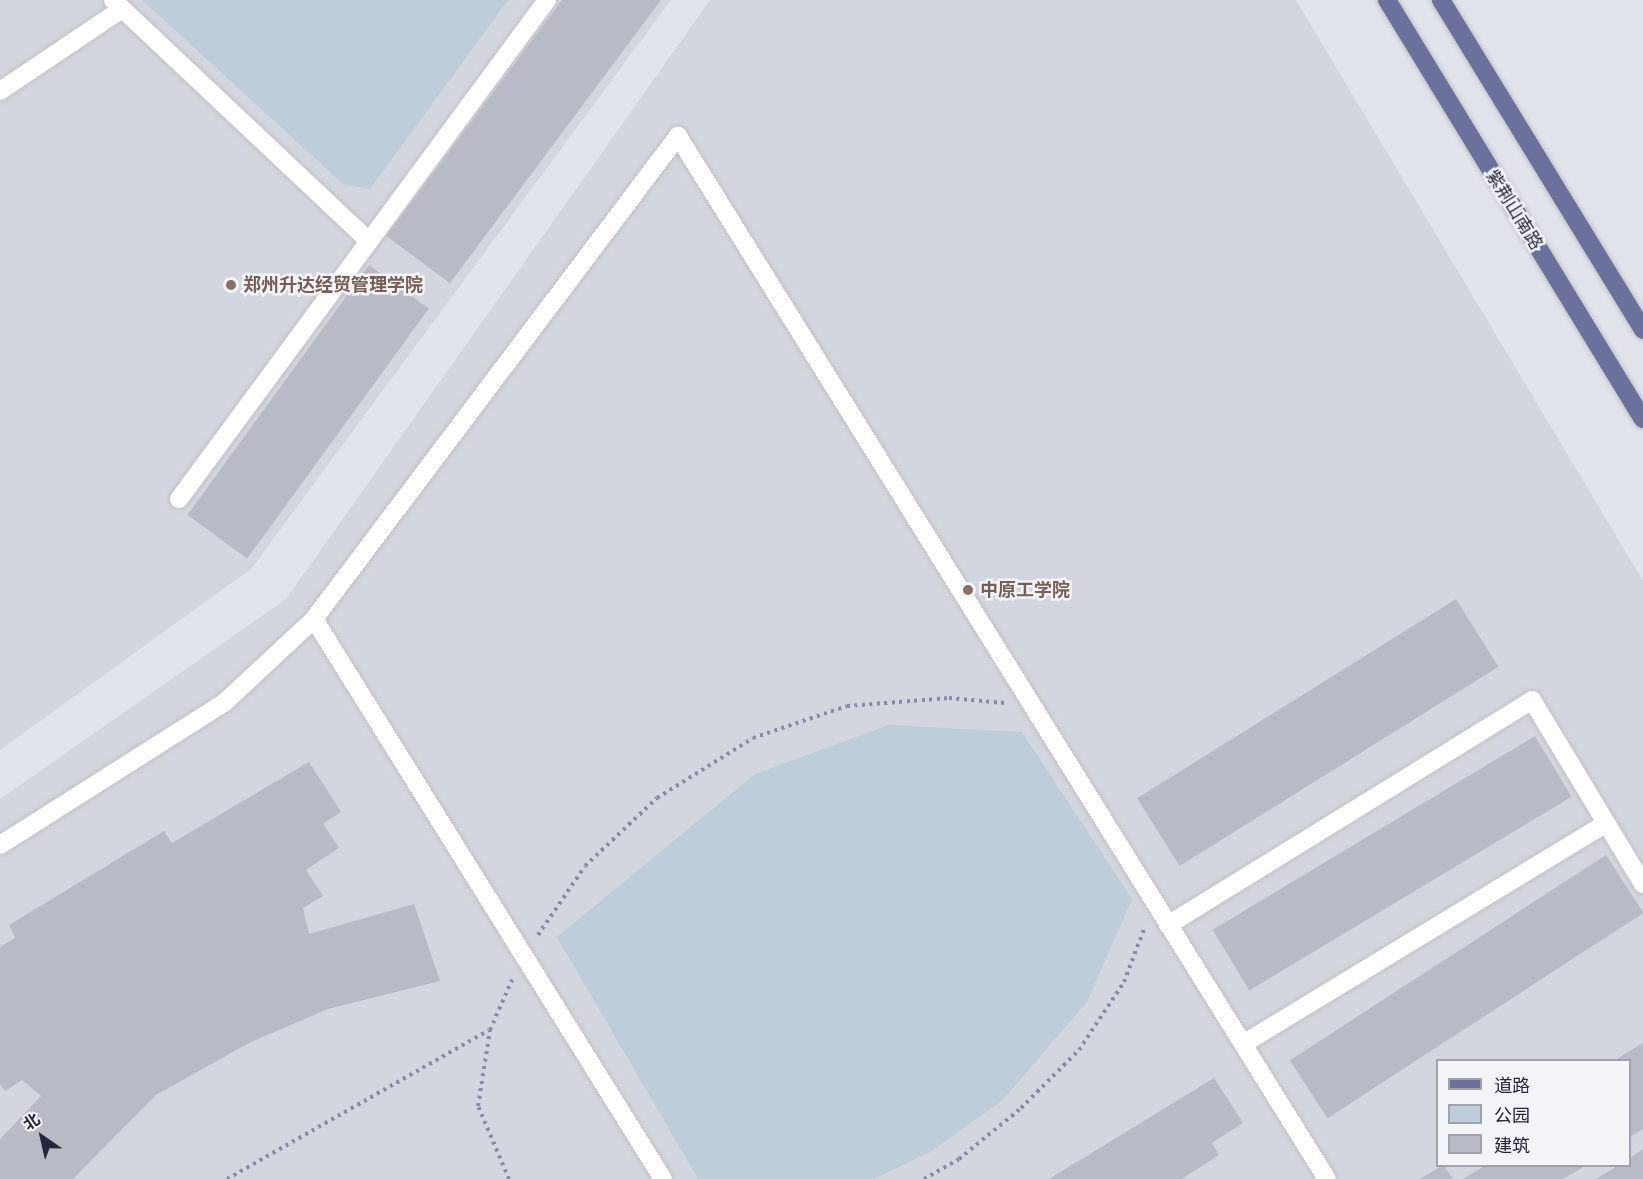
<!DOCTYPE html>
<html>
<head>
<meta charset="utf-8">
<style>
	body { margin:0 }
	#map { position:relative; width:1643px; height:1179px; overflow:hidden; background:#e2e4eb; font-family:Raleway,"Noto Sans SC",sans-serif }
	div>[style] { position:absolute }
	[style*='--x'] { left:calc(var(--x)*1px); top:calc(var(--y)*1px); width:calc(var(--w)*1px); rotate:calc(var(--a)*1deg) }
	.built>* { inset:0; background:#d3d6de }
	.green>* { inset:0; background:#bdcdda }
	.building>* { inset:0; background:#b8bbc5; transform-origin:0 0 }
	.path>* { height:4px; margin-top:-2px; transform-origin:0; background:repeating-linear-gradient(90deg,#868bab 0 3px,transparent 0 7.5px) }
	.roads { filter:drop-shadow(0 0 2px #c2c2c8) drop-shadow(0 0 2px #c2c2c8) }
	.minor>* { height:18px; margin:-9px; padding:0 9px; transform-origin:9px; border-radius:9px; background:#fff }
	.major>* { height:18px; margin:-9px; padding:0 9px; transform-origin:9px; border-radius:9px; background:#6b709c }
	.dots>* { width:16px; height:16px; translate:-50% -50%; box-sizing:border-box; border:3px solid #f2f4f8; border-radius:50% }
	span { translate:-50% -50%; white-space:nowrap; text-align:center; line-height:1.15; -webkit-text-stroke:5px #f2f4f8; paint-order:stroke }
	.street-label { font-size:18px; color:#24263a }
	.education-label { font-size:18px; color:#785e54; font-weight:700 }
	.left { translate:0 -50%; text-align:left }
	.legend { position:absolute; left:1436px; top:1059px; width:195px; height:108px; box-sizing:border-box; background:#f2f4f8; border:2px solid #a0a2ac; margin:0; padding:8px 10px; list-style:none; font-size:18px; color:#24263a }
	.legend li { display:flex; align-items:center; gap:12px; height:30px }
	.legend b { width:30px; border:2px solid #a0a2ac }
	.north { position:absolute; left:12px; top:1107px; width:60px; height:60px; -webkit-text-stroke:4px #f2f4f8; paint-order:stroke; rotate:326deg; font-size:16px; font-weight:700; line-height:24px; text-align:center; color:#24263a }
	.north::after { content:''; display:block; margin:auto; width:21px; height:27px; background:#24263a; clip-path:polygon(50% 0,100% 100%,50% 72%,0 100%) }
</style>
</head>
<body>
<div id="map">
	<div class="built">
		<i style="clip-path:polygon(0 0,671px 0,251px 569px,0 750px)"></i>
		<i style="clip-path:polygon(evenodd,710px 0,1296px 0,1643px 581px,1643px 1179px,0 1179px,0 799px,286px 599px,710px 0,1438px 1060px,1630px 1060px,1630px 1166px,1438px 1166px,1438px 1060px)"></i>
	</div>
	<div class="green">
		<i style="clip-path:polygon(142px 0,508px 0,370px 189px,343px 184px)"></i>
		<i style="clip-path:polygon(889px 725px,1022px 732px,1132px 899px,1087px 1002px,1003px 1100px,930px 1152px,874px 1179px,698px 1179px,557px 937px,755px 774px)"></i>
	</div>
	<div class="building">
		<i style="clip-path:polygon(562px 0,661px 0,450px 283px,386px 236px)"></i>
		<i style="left:369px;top:265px;width:74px;height:309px;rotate:36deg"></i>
		<i style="left:1456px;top:599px;width:80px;height:376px;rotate:58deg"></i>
		<i style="left:1535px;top:736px;width:71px;height:376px;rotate:59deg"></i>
		<i style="clip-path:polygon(309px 762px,341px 812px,323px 824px,339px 848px,306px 870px,323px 896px,303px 908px,309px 934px,414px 904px,440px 981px,328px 1009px,249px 1043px,156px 1095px,73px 1179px,0 1179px,0 1139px,41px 1096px,22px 1080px,5px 1091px,0 1084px,0 947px,15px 938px,9px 925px,164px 831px,172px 843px)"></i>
		<i style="left:1606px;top:855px;width:69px;height:377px;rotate:57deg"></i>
		<i style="clip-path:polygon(1643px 1043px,1643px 1129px,1630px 1137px,1630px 1060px,1615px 1060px)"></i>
		<i style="clip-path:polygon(1214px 1078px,1243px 1123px,1212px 1143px,1219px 1155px,1182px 1179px,1049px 1179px)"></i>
		<i style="clip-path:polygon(1643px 1149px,1643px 1179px,1596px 1179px,1617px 1166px,1630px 1166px,1630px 1158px)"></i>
		<i style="clip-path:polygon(1444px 1166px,1453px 1179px,1420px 1179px,1441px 1166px)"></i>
		<i style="clip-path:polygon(1484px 1166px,1585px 1166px,1563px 1179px,1463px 1179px)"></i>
	</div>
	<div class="path">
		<i style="--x:538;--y:935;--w:83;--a:-55.7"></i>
		<i style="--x:585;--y:866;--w:99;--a:-43.4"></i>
		<i style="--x:657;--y:798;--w:113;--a:-32"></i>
		<i style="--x:753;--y:738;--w:99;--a:-18.8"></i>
		<i style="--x:847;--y:706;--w:102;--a:-4.5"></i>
		<i style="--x:949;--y:698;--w:56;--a:5.1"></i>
		<i style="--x:227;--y:1179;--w:301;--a:-29.6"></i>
		<i style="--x:509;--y:1179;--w:79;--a:-113"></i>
		<i style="--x:478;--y:1106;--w:77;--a:-81"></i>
		<i style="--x:490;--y:1030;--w:55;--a:-66.3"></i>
		<i style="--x:924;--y:1179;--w:40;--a:-29.7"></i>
		<i style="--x:959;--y:1159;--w:80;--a:-39.4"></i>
		<i style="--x:1021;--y:1108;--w:82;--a:-45"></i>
		<i style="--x:1079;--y:1050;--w:82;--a:-56.5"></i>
		<i style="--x:1124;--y:982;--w:57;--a:-69.3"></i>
	</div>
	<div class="roads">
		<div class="minor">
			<i style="--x:113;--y:0;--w:352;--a:43.3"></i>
			<i style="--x:0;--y:91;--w:147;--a:-33.9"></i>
			<i style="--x:179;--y:499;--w:620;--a:-53.59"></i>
			<i style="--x:314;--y:619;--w:660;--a:58.07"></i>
			<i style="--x:0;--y:845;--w:265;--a:-32.4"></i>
			<i style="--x:224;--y:703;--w:123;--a:-43"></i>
			<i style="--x:314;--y:619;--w:605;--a:-53"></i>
			<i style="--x:678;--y:136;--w:1228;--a:58.11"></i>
			<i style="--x:1168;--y:925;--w:428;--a:-31.7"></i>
			<i style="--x:1532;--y:700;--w:215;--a:58.9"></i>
			<i style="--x:1243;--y:1044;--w:425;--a:-31.3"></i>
		</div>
		<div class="major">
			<i style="--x:1387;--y:0;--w:491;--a:58.6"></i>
			<i style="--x:1441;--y:0;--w:387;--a:58.5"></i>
		</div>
	</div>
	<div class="dots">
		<i style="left:231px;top:285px;background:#8d6e63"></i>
		<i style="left:968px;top:590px;background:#8d6e63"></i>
	</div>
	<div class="street-label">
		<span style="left:1514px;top:210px;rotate:58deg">紫荆山南路</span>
	</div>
	<div class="education-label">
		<span class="left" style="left:243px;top:285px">郑州升达经贸管理学院</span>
		<span class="left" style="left:980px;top:590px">中原工学院</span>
	</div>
	<ul class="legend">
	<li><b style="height:8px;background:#6b709c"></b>道路</li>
	<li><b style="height:16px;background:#bdcdda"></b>公园</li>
	<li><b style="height:16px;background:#b8bbc5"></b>建筑</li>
	</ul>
	<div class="north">北</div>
</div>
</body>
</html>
